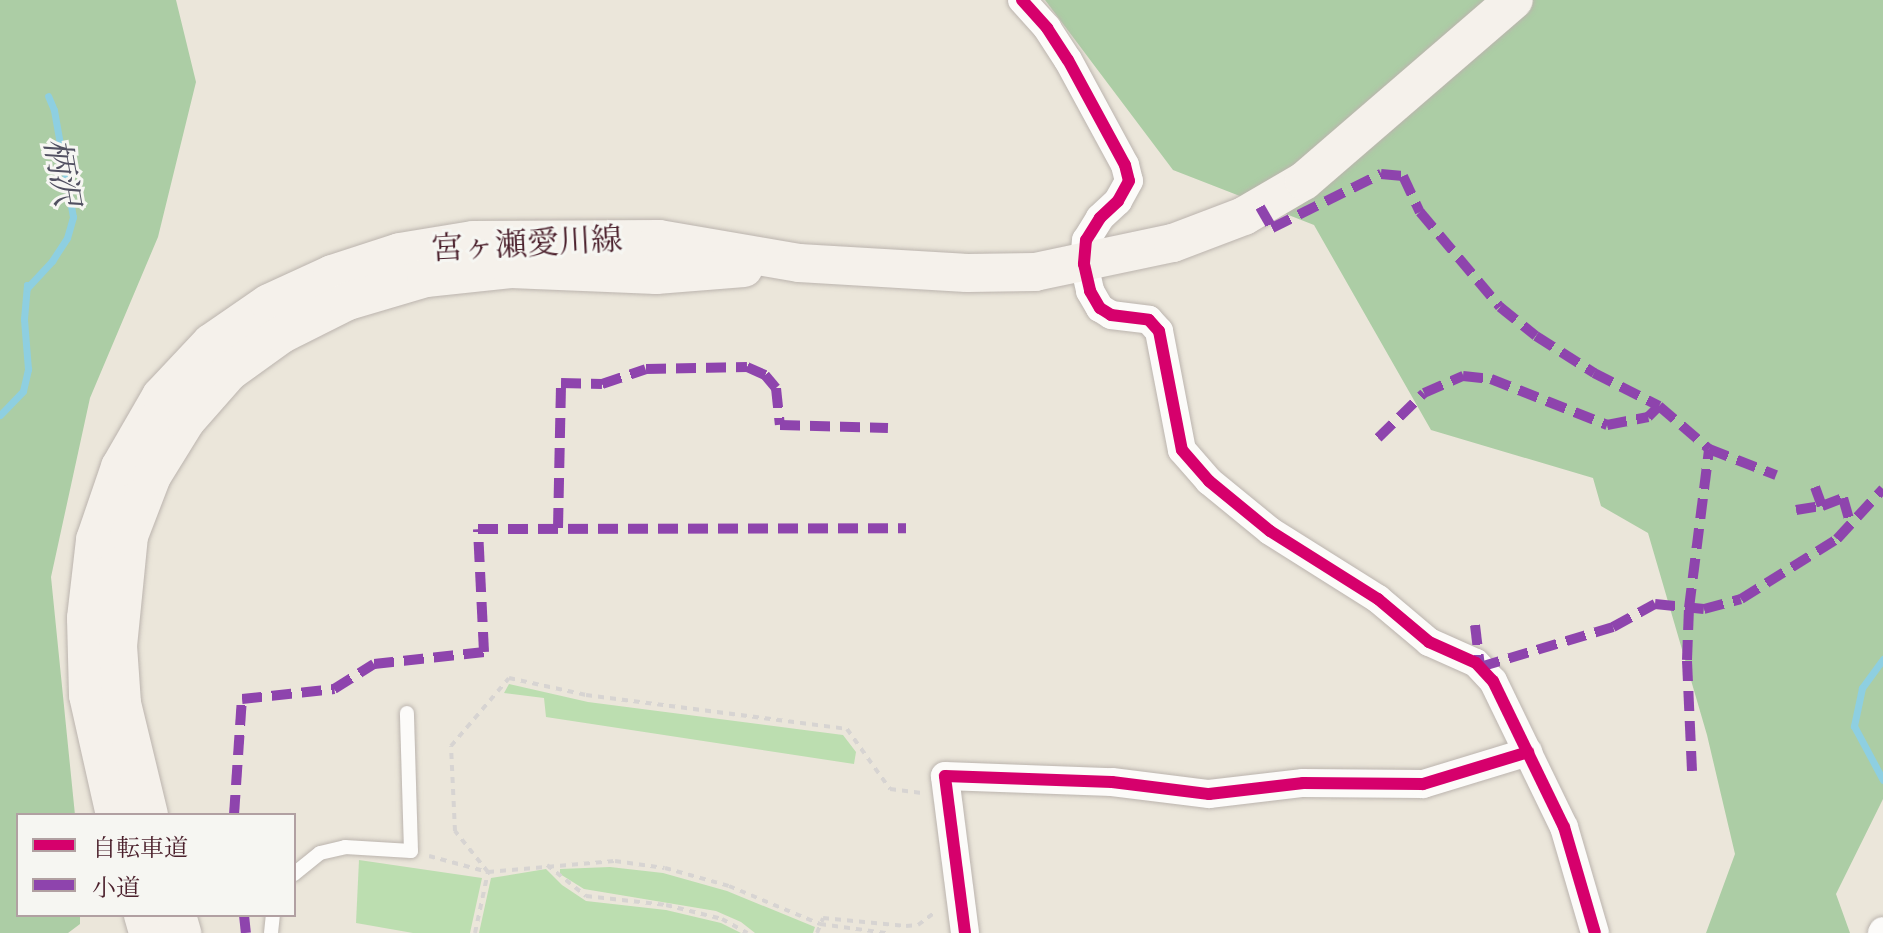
<!DOCTYPE html>
<html>
<head>
<meta charset="utf-8">
<style>
	body { margin:0 }
	#map { position:relative; width:1883px; height:933px; overflow:hidden; background:#ebe6da; font-family:"EB Garamond","Noto Serif JP",serif }
	div>[style] { position:absolute }
	[style*='--x'] { left:calc(var(--x)*1px); top:calc(var(--y)*1px); width:calc(var(--w)*1px); rotate:calc(var(--a)*1deg) }
	.green>* { inset:0; background:#bcdeb0 }
	.forest>* { inset:0; background:#accda5 }
	.stream>* { height:7px; margin:-3.5px; padding:0 3.5px; transform-origin:3.5px; border-radius:3.5px; background:#8ecfe1 }
	.path>* { height:4px; margin-top:-2px; transform-origin:0; background:repeating-linear-gradient(90deg,#d7d4d2 0 6px,transparent 0 12px) }
	.roads { filter:drop-shadow(0 0 2px #bbb4ae) drop-shadow(0 0 2px #bbb4ae) }
	.service>* { height:14px; margin:-7px; padding:0 7px; transform-origin:7px; border-radius:7px; background:#fcfbf9 }
	.minor>* { height:28px; margin:-14px; padding:0 14px; transform-origin:14px; border-radius:14px; background:#fcfbf9 }
	.secondary>* { height:38px; margin:-19px; padding:0 19px; transform-origin:19px; border-radius:19px; background:#f5f1eb }
	.quiet>* { height:10px; margin-top:-5px; transform-origin:0; background:repeating-linear-gradient(90deg,#8e44ad 0 20px,transparent 0 30px) }
	.cycleway>* { height:12px; margin:-6px; padding:0 6px; transform-origin:6px; border-radius:6px; background:#d6006c }
	span { translate:-50% -50%; white-space:nowrap; text-align:center; line-height:1.15; -webkit-text-stroke:6px #f6f6f2; paint-order:stroke }
	.street-label { font-size:32px; color:#4a1f2b }
	.water-label { font-size:34px; color:#525162; font-style:italic }
	.legend { position:absolute; left:16px; top:813px; width:280px; height:104px; box-sizing:border-box; background:#f6f6f2; border:2px solid #b1a0a2; margin:0; padding:10px 14px; list-style:none; font-size:24px; color:#4a1f2b }
	.legend li { display:flex; align-items:center; gap:16px; height:40px }
	.legend b { width:40px; border:2px solid #b1a0a2 }
</style>
</head>
<body>
<div id="map">
	<div class="green">
		<i style="clip-path:polygon(509px 684px,588px 702px,843px 735px,856px 752px,854px 764px,546px 717px,544px 698px,504px 693px)"></i>
		<i style="clip-path:polygon(359px 860px,482px 878px,470px 933px,413px 933px,356px 923px)"></i>
		<i style="clip-path:polygon(610px 867px,663px 873px,727px 891px,815px 927px,813px 933px,755px 933px,741px 922px,716px 911px,584px 889px,560px 874px,560px 869px)"></i>
		<i style="clip-path:polygon(546px 869px,562px 885px,586px 901px,666px 910px,721px 923px,741px 933px,479px 933px,491px 878px)"></i>
	</div>
	<div class="forest">
		<i style="clip-path:polygon(0 0,176px 0,196px 82px,158px 237px,90px 398px,51px 577px,75px 815px,18px 815px,18px 915px,80px 915px,80px 924px,68px 933px,0 933px)"></i>
		<i style="clip-path:polygon(1045px 0,1883px 0,1883px 799px,1836px 894px,1850px 933px,1706px 933px,1735px 854px,1707px 735px,1648px 533px,1601px 506px,1593px 478px,1431px 430px,1314px 225px,1173px 170px)"></i>
	</div>
	<div class="stream">
		<i style="--x:0;--y:415;--w:33;--a:-46"></i>
		<i style="--x:23;--y:391;--w:23;--a:-77"></i>
		<i style="--x:28;--y:369;--w:50;--a:-94.6"></i>
		<i style="--x:24;--y:319;--w:34;--a:-85"></i>
		<i style="--x:27;--y:285;--w:3;--a:90"></i>
		<i style="--x:27;--y:288;--w:37;--a:-47"></i>
		<i style="--x:52;--y:261;--w:27;--a:-57"></i>
		<i style="--x:67;--y:238;--w:22;--a:-74"></i>
		<i style="--x:73;--y:217;--w:109;--a:-100.1"></i>
		<i style="--x:54;--y:110;--w:15;--a:-113"></i>
		<i style="--x:1883;--y:659;--w:36;--a:126"></i>
		<i style="--x:1862;--y:688;--w:39;--a:102"></i>
		<i style="--x:1854;--y:726;--w:61;--a:61.8"></i>
	</div>
	<div class="path">
		<i style="--x:429;--y:856;--w:61;--a:15.2"></i>
		<i style="--x:488;--y:872;--w:127;--a:-5"></i>
		<i style="--x:615;--y:861;--w:50;--a:8"></i>
		<i style="--x:665;--y:868;--w:66;--a:15.7"></i>
		<i style="--x:729;--y:886;--w:99;--a:22.7"></i>
		<i style="--x:820;--y:924;--w:68;--a:7.7"></i>
		<i style="--x:547;--y:865;--w:50;--a:38.5"></i>
		<i style="--x:586;--y:896;--w:81;--a:6.4"></i>
		<i style="--x:666;--y:905;--w:58;--a:14"></i>
		<i style="--x:722;--y:919;--w:29;--a:29"></i>
		<i style="--x:475;--y:933;--w:62;--a:-78"></i>
		<i style="--x:488;--y:872;--w:53;--a:-128.8"></i>
		<i style="--x:455;--y:831;--w:85;--a:-92.7"></i>
		<i style="--x:451;--y:746;--w:89;--a:-49.5"></i>
		<i style="--x:509;--y:678;--w:79;--a:12.4"></i>
		<i style="--x:586;--y:695;--w:263;--a:7.4"></i>
		<i style="--x:847;--y:729;--w:74;--a:54.4"></i>
		<i style="--x:890;--y:789;--w:32;--a:7"></i>
		<i style="--x:817;--y:933;--w:16;--a:-68"></i>
		<i style="--x:823;--y:918;--w:83;--a:5.5"></i>
		<i style="--x:906;--y:926;--w:12;--a:-5"></i>
		<i style="--x:918;--y:925;--w:21;--a:-37"></i>
	</div>
	<div class="roads">
		<div class="service">
			<i style="--x:294;--y:874;--w:33;--a:-39"></i>
			<i style="--x:320;--y:853;--w:26;--a:-13"></i>
			<i style="--x:345;--y:847;--w:66;--a:3.5"></i>
			<i style="--x:411;--y:851;--w:138;--a:-91.7"></i>
			<i style="--x:271;--y:933;--w:18;--a:-84"></i>
		</div>
		<div class="minor">
			<i style="--x:1022;--y:0;--w:38;--a:48"></i>
			<i style="--x:1047;--y:28;--w:38;--a:57"></i>
			<i style="--x:1068;--y:60;--w:119;--a:61.5"></i>
			<i style="--x:1125;--y:165;--w:16;--a:76"></i>
			<i style="--x:1129;--y:181;--w:23;--a:119"></i>
			<i style="--x:1118;--y:201;--w:25;--a:137"></i>
			<i style="--x:1100;--y:218;--w:26;--a:122"></i>
			<i style="--x:1086;--y:240;--w:24;--a:95"></i>
			<i style="--x:1084;--y:264;--w:28;--a:77"></i>
			<i style="--x:1090;--y:291;--w:20;--a:60"></i>
			<i style="--x:1100;--y:308;--w:13;--a:32"></i>
			<i style="--x:1111;--y:315;--w:38;--a:7"></i>
			<i style="--x:1149;--y:320;--w:15;--a:48"></i>
			<i style="--x:1159;--y:331;--w:121;--a:79.1"></i>
			<i style="--x:1182;--y:450;--w:41;--a:48.9"></i>
			<i style="--x:1209;--y:481;--w:79;--a:39.3"></i>
			<i style="--x:1270;--y:531;--w:128;--a:32.2"></i>
			<i style="--x:1378;--y:599;--w:67;--a:40.1"></i>
			<i style="--x:1429;--y:642;--w:51;--a:24.1"></i>
			<i style="--x:1476;--y:663;--w:25;--a:47"></i>
			<i style="--x:1493;--y:681;--w:162;--a:64.1"></i>
			<i style="--x:1564;--y:827;--w:110;--a:73.7"></i>
			<i style="--x:965;--y:933;--w:158;--a:-97.3"></i>
			<i style="--x:945;--y:776;--w:167;--a:2.1"></i>
			<i style="--x:1112;--y:782;--w:98;--a:7.1"></i>
			<i style="--x:1209;--y:794;--w:95;--a:-6.7"></i>
			<i style="--x:1303;--y:783;--w:120;--a:0.5"></i>
			<i style="--x:1423;--y:784;--w:110;--a:-16.9"></i>
			<i style="--x:1882;--y:933;--w:2;--a:-63"></i>
		</div>
		<div class="secondary">
			<i style="--x:115;--y:815;--w:123;--a:-102.7"></i>
			<i style="--x:88;--y:695;--w:77;--a:-91.5"></i>
			<i style="--x:86;--y:618;--w:79;--a:-83.4"></i>
			<i style="--x:95;--y:540;--w:77;--a:-71.1"></i>
			<i style="--x:120;--y:467;--w:82;--a:-60"></i>
			<i style="--x:161;--y:396;--w:73;--a:-46.7"></i>
			<i style="--x:211;--y:343;--w:70;--a:-34.6"></i>
			<i style="--x:269;--y:303;--w:69;--a:-24.7"></i>
			<i style="--x:332;--y:274;--w:71;--a:-17.9"></i>
			<i style="--x:400;--y:252;--w:74;--a:-9.3"></i>
			<i style="--x:473;--y:240;--w:186;--a:-0.3"></i>
			<i style="--x:659;--y:239;--w:142;--a:9.7"></i>
			<i style="--x:799;--y:263;--w:169;--a:3.4"></i>
			<i style="--x:968;--y:273;--w:67;--a:-0.9"></i>
			<i style="--x:1035;--y:272;--w:141;--a:-11.9"></i>
			<i style="--x:1173;--y:243;--w:76;--a:-20.8"></i>
			<i style="--x:1244;--y:216;--w:69;--a:-30.3"></i>
			<i style="--x:1304;--y:181;--w:277;--a:-40.8"></i>
			<i style="--x:149;--y:815;--w:115;--a:-103.6"></i>
			<i style="--x:122;--y:703;--w:57;--a:-94"></i>
			<i style="--x:118;--y:646;--w:111;--a:-84.3"></i>
			<i style="--x:129;--y:536;--w:64;--a:-69"></i>
			<i style="--x:152;--y:476;--w:65;--a:-58.3"></i>
			<i style="--x:186;--y:421;--w:65;--a:-48.7"></i>
			<i style="--x:229;--y:372;--w:65;--a:-35.6"></i>
			<i style="--x:282;--y:334;--w:74;--a:-26.6"></i>
			<i style="--x:348;--y:301;--w:81;--a:-16.4"></i>
			<i style="--x:426;--y:278;--w:85;--a:-6"></i>
			<i style="--x:511;--y:269;--w:145;--a:2.4"></i>
			<i style="--x:656;--y:275;--w:88;--a:-4.5"></i>
			<i style="--x:143;--y:915;--w:19;--a:74"></i>
			<i style="--x:177;--y:915;--w:19;--a:74"></i>
		</div>
	</div>
	<div class="quiet">
		<i style="--x:1260;--y:207;--w:24;--a:60"></i>
		<i style="--x:1272;--y:228;--w:122;--a:-26.4"></i>
		<i style="--x:1381;--y:174;--w:22;--a:5"></i>
		<i style="--x:1403;--y:176;--w:40;--a:65"></i>
		<i style="--x:1420;--y:212;--w:124;--a:49.9"></i>
		<i style="--x:1500;--y:307;--w:46;--a:38.9"></i>
		<i style="--x:1536;--y:336;--w:69;--a:32.5"></i>
		<i style="--x:1594;--y:373;--w:73;--a:26.9"></i>
		<i style="--x:1659;--y:406;--w:66;--a:40.7"></i>
		<i style="--x:1709;--y:449;--w:72;--a:21.2"></i>
		<i style="--x:1378;--y:438;--w:64;--a:-44.4"></i>
		<i style="--x:1424;--y:393;--w:43;--a:-23.6"></i>
		<i style="--x:1463;--y:376;--w:28;--a:6"></i>
		<i style="--x:1491;--y:379;--w:125;--a:21.6"></i>
		<i style="--x:1607;--y:425;--w:42;--a:-11"></i>
		<i style="--x:1648;--y:417;--w:16;--a:-45"></i>
		<i style="--x:1815;--y:487;--w:20;--a:70"></i>
		<i style="--x:1822;--y:506;--w:22;--a:-21"></i>
		<i style="--x:1843;--y:498;--w:26;--a:74"></i>
		<i style="--x:1796;--y:510;--w:26;--a:-9"></i>
		<i style="--x:558;--y:528;--w:145;--a:-88.8"></i>
		<i style="--x:561;--y:383;--w:41;--a:1.4"></i>
		<i style="--x:602;--y:384;--w:46;--a:-18.8"></i>
		<i style="--x:646;--y:369;--w:101;--a:-1.1"></i>
		<i style="--x:747;--y:367;--w:20;--a:24"></i>
		<i style="--x:765;--y:375;--w:17;--a:50"></i>
		<i style="--x:776;--y:388;--w:37;--a:84"></i>
		<i style="--x:780;--y:425;--w:108;--a:1.6"></i>
		<i style="--x:1475;--y:625;--w:42;--a:83.2"></i>
		<i style="--x:1480;--y:667;--w:139;--a:-16.7"></i>
		<i style="--x:1613;--y:627;--w:48;--a:-28.7"></i>
		<i style="--x:1655;--y:604;--w:49;--a:5.8"></i>
		<i style="--x:1704;--y:609;--w:38;--a:-15"></i>
		<i style="--x:1741;--y:599;--w:113;--a:-32"></i>
		<i style="--x:1837;--y:539;--w:68;--a:-47.4"></i>
		<i style="--x:1692;--y:771;--w:111;--a:-92.6"></i>
		<i style="--x:1687;--y:660;--w:52;--a:-87.8"></i>
		<i style="--x:1689;--y:608;--w:160;--a:-82.8"></i>
		<i style="--x:234;--y:815;--w:116;--a:-86.1"></i>
		<i style="--x:242;--y:699;--w:93;--a:-6.2"></i>
		<i style="--x:334;--y:689;--w:47;--a:-32"></i>
		<i style="--x:374;--y:664;--w:111;--a:-6.2"></i>
		<i style="--x:484;--y:652;--w:123;--a:-92.8"></i>
		<i style="--x:478;--y:529;--w:428;--a:-0.1"></i>
		<i style="--x:244;--y:915;--w:18;--a:84"></i>
	</div>
	<div class="cycleway">
		<i style="--x:1022;--y:0;--w:38;--a:48"></i>
		<i style="--x:1047;--y:28;--w:38;--a:57"></i>
		<i style="--x:1068;--y:60;--w:119;--a:61.5"></i>
		<i style="--x:1125;--y:165;--w:16;--a:76"></i>
		<i style="--x:1129;--y:181;--w:23;--a:119"></i>
		<i style="--x:1118;--y:201;--w:25;--a:137"></i>
		<i style="--x:1100;--y:218;--w:26;--a:122"></i>
		<i style="--x:1086;--y:240;--w:24;--a:95"></i>
		<i style="--x:1084;--y:264;--w:28;--a:77"></i>
		<i style="--x:1090;--y:291;--w:20;--a:60"></i>
		<i style="--x:1100;--y:308;--w:13;--a:32"></i>
		<i style="--x:1111;--y:315;--w:38;--a:7"></i>
		<i style="--x:1149;--y:320;--w:15;--a:48"></i>
		<i style="--x:1159;--y:331;--w:121;--a:79.1"></i>
		<i style="--x:1182;--y:450;--w:41;--a:48.9"></i>
		<i style="--x:1209;--y:481;--w:79;--a:39.3"></i>
		<i style="--x:1270;--y:531;--w:128;--a:32.2"></i>
		<i style="--x:1378;--y:599;--w:67;--a:40.1"></i>
		<i style="--x:1429;--y:642;--w:51;--a:24.1"></i>
		<i style="--x:1476;--y:663;--w:25;--a:47"></i>
		<i style="--x:1493;--y:681;--w:162;--a:64.1"></i>
		<i style="--x:1564;--y:827;--w:110;--a:73.7"></i>
		<i style="--x:965;--y:933;--w:158;--a:-97.3"></i>
		<i style="--x:945;--y:776;--w:167;--a:2.1"></i>
		<i style="--x:1112;--y:782;--w:98;--a:7.1"></i>
		<i style="--x:1209;--y:794;--w:95;--a:-6.7"></i>
		<i style="--x:1303;--y:783;--w:120;--a:0.5"></i>
		<i style="--x:1423;--y:784;--w:110;--a:-16.9"></i>
	</div>
	<div class="street-label">
		<span style="left:527px;top:244px;rotate:-3deg">宮ヶ瀬愛川線</span>
	</div>
	<div class="water-label">
		<span style="left:62px;top:172px;rotate:80deg">柄沢</span>
	</div>
	<ul class="legend">
	<li><b style="height:10px;background:#d6006c"></b>自転車道</li>
	<li><b style="height:10px;background:#8e44ad"></b>小道</li>
	</ul>
</div>
</body>
</html>
